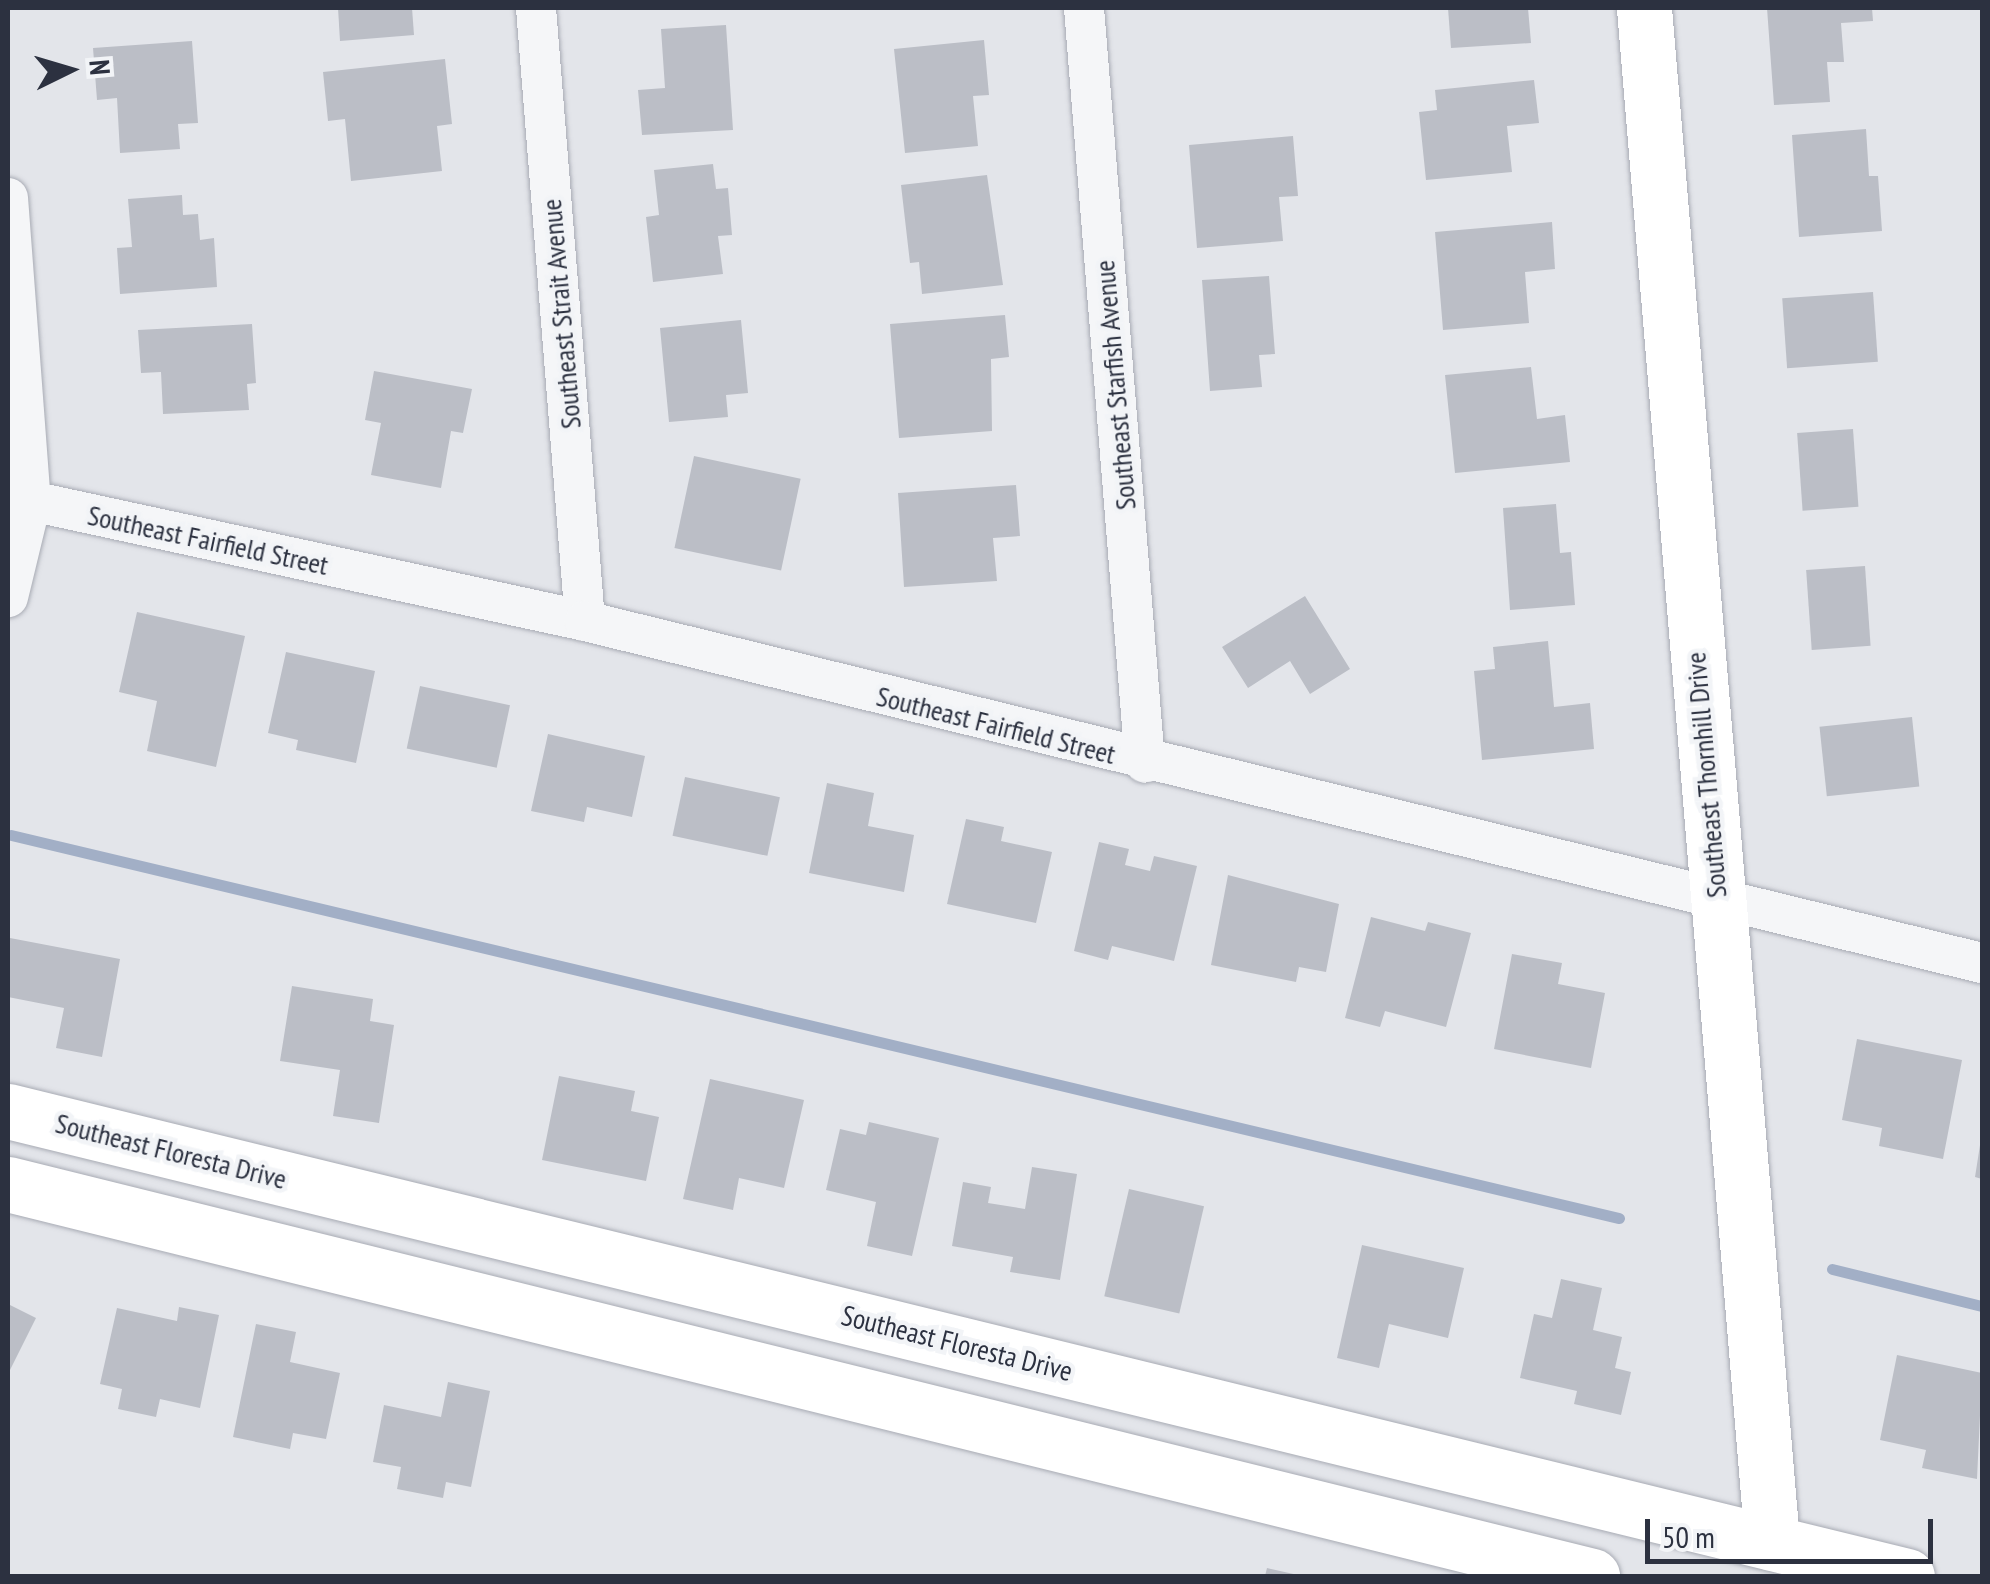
<!DOCTYPE html>
<html>
<head>
<meta charset="utf-8">
<style>
	body { margin:0 }
	#map { position:relative; width:1990px; height:1584px; overflow:hidden; background:#e3e5ea; font-family:"PT Sans Narrow",sans-serif }
	div>[style] { position:absolute }
	[style*='--x'] { left:calc(var(--x)*1px); top:calc(var(--y)*1px); width:calc(var(--w)*1px); rotate:calc(var(--a)*1deg) }
	.stream>* { height:11px; margin:-5.5px; padding:0 5.5px; transform-origin:5.5px; border-radius:5.5px; background:#a2afc6 }
	.building>* { inset:0; background:#bbbec6; transform-origin:0 0 }
	.roads { filter:drop-shadow(0 0 2px #a8abb4) drop-shadow(0 0 2px #a8abb4) }
	.street>* { height:40px; margin:-20px; padding:0 20px; transform-origin:20px; border-radius:20px; background:#f5f6f8 }
	.secondary>* { height:55px; margin:-27.5px; padding:0 27.5px; transform-origin:27.5px; border-radius:27.5px; background:#fff }
	span { translate:-50% -50%; white-space:nowrap; text-align:center; line-height:1.15; -webkit-text-stroke:9px #f2f4f7; paint-order:stroke }
	.street-label { font-size:28px; color:#2c3140 }
	.frame { position:absolute; inset:0; border:10px solid #2c3140; pointer-events:none }
	.north { position:absolute; left:20px; top:20px; width:100px; height:100px; -webkit-text-stroke:8px #f2f4f7; paint-order:stroke; rotate:85deg; font-size:28px; font-weight:700; line-height:40px; text-align:center; color:#2c3140 }
	.north::after { content:''; display:block; margin:auto; width:35px; height:45px; background:#2c3140; clip-path:polygon(50% 0,100% 100%,50% 72%,0 100%) }
	.scale { position:absolute; left:1645px; top:1519px; width:288px; height:45px; box-sizing:border-box; border:5px solid #2c3140; border-top:0; padding-left:12px; font-size:30px; line-height:35px; white-space:nowrap; color:#2c3140; -webkit-text-stroke:8px #f2f4f7; paint-order:stroke }
</style>
</head>
<body>
<div id="map">
	<div class="stream">
		<i style="--x:11;--y:835;--w:1653;--a:13.4"></i>
		<i style="--x:1832;--y:1269;--w:154;--a:13.9"></i>
	</div>
	<div class="building">
		<i style="clip-path:polygon(338px 8px,412px 8px,414px 35px,340px 41px)"></i>
		<i style="clip-path:polygon(1448px 8px,1528px 8px,1531px 43px,1451px 48px)"></i>
		<i style="clip-path:polygon(1767px 8px,1872px 8px,1873px 21px,1841px 23px,1844px 62px,1827px 62px,1830px 102px,1774px 105px)"></i>
		<i style="clip-path:polygon(726px 25px,733px 130px,642px 135px,638px 90px,665px 88px,661px 29px)"></i>
		<i style="clip-path:polygon(984px 40px,989px 95px,973px 96px,978px 146px,905px 153px,894px 49px)"></i>
		<i style="clip-path:polygon(192px 41px,198px 123px,178px 124px,180px 149px,120px 153px,117px 98px,97px 100px,93px 48px)"></i>
		<i style="clip-path:polygon(445px 59px,452px 124px,437px 126px,442px 171px,351px 181px,345px 119px,328px 121px,323px 72px)"></i>
		<i style="clip-path:polygon(1534px 80px,1539px 123px,1507px 126px,1512px 172px,1426px 180px,1419px 112px,1437px 110px,1435px 90px)"></i>
		<i style="clip-path:polygon(1866px 129px,1869px 176px,1878px 176px,1882px 231px,1799px 237px,1792px 135px)"></i>
		<i style="clip-path:polygon(1293px 136px,1298px 196px,1279px 197px,1283px 241px,1197px 248px,1189px 145px)"></i>
		<i style="clip-path:polygon(713px 164px,716px 189px,728px 188px,732px 235px,718px 236px,723px 274px,653px 282px,646px 217px,659px 215px,654px 170px)"></i>
		<i style="clip-path:polygon(987px 175px,1003px 285px,922px 294px,919px 262px,910px 263px,901px 185px)"></i>
		<i style="clip-path:polygon(182px 195px,183px 215px,198px 214px,200px 240px,214px 238px,217px 287px,120px 294px,117px 248px,132px 247px,128px 199px)"></i>
		<i style="clip-path:polygon(1552px 222px,1555px 269px,1525px 272px,1529px 323px,1443px 330px,1435px 232px)"></i>
		<i style="clip-path:polygon(1269px 276px,1275px 354px,1259px 355px,1262px 387px,1210px 391px,1202px 280px)"></i>
		<i style="left:1873px;top:292px;width:70px;height:91px;rotate:86deg"></i>
		<i style="clip-path:polygon(1005px 315px,1009px 357px,991px 359px,992px 431px,899px 438px,890px 324px)"></i>
		<i style="clip-path:polygon(741px 320px,748px 393px,726px 395px,728px 417px,669px 422px,660px 328px)"></i>
		<i style="clip-path:polygon(252px 324px,256px 383px,247px 384px,249px 410px,163px 414px,161px 372px,141px 373px,138px 330px)"></i>
		<i style="clip-path:polygon(1531px 367px,1537px 419px,1565px 415px,1570px 462px,1455px 473px,1445px 375px)"></i>
		<i style="clip-path:polygon(374px 371px,472px 389px,463px 433px,451px 431px,441px 488px,371px 475px,381px 423px,365px 420px)"></i>
		<i style="left:1853px;top:429px;width:78px;height:56px;rotate:86deg"></i>
		<i style="left:694px;top:456px;width:109px;height:94px;rotate:12deg"></i>
		<i style="clip-path:polygon(1016px 485px,1020px 536px,993px 538px,997px 581px,904px 587px,898px 493px)"></i>
		<i style="clip-path:polygon(1556px 504px,1560px 553px,1571px 552px,1575px 605px,1510px 610px,1503px 508px)"></i>
		<i style="left:1865px;top:566px;width:80px;height:59px;rotate:86deg"></i>
		<i style="clip-path:polygon(1305px 596px,1350px 669px,1310px 694px,1290px 661px,1248px 688px,1222px 647px)"></i>
		<i style="clip-path:polygon(137px 612px,245px 636px,216px 767px,147px 751px,157px 701px,119px 692px)"></i>
		<i style="clip-path:polygon(1548px 641px,1554px 707px,1590px 703px,1594px 749px,1482px 760px,1474px 671px,1495px 669px,1493px 647px)"></i>
		<i style="clip-path:polygon(286px 652px,375px 671px,356px 763px,296px 750px,298px 740px,268px 733px)"></i>
		<i style="left:420px;top:686px;width:92px;height:64px;rotate:12deg"></i>
		<i style="left:1912px;top:717px;width:70px;height:93px;rotate:84deg"></i>
		<i style="clip-path:polygon(548px 734px,645px 756px,632px 817px,587px 807px,584px 822px,531px 811px)"></i>
		<i style="left:685px;top:777px;width:97px;height:60px;rotate:12deg"></i>
		<i style="clip-path:polygon(827px 783px,874px 793px,868px 826px,914px 835px,904px 892px,809px 873px)"></i>
		<i style="clip-path:polygon(966px 819px,1004px 827px,1001px 841px,1052px 852px,1036px 923px,947px 904px)"></i>
		<i style="clip-path:polygon(1099px 842px,1129px 849px,1125px 865px,1150px 871px,1154px 856px,1197px 866px,1174px 961px,1112px 946px,1108px 960px,1074px 951px)"></i>
		<i style="clip-path:polygon(1228px 875px,1339px 904px,1326px 972px,1299px 967px,1296px 982px,1211px 965px)"></i>
		<i style="clip-path:polygon(1371px 917px,1425px 931px,1428px 922px,1471px 933px,1446px 1027px,1385px 1011px,1380px 1027px,1345px 1018px)"></i>
		<i style="clip-path:polygon(10px 938px,120px 959px,102px 1057px,56px 1048px,64px 1008px,8px 997px)"></i>
		<i style="clip-path:polygon(1512px 954px,1562px 963px,1558px 984px,1605px 993px,1591px 1068px,1494px 1049px)"></i>
		<i style="clip-path:polygon(292px 986px,373px 999px,370px 1021px,394px 1025px,379px 1123px,333px 1116px,340px 1070px,280px 1061px)"></i>
		<i style="clip-path:polygon(1857px 1039px,1962px 1060px,1943px 1159px,1879px 1146px,1882px 1128px,1842px 1120px)"></i>
		<i style="clip-path:polygon(559px 1076px,635px 1091px,631px 1111px,659px 1117px,646px 1181px,542px 1160px)"></i>
		<i style="clip-path:polygon(710px 1079px,804px 1100px,784px 1188px,739px 1178px,733px 1210px,683px 1199px)"></i>
		<i style="clip-path:polygon(869px 1122px,939px 1138px,912px 1256px,867px 1246px,876px 1202px,826px 1190px,840px 1129px,866px 1135px)"></i>
		<i style="clip-path:polygon(1980px 1145px,1982px 1145px,1982px 1179px,1975px 1177px)"></i>
		<i style="clip-path:polygon(1032px 1167px,1077px 1174px,1060px 1280px,1010px 1272px,1013px 1257px,952px 1246px,963px 1182px,991px 1187px,988px 1203px,1025px 1209px)"></i>
		<i style="left:1129px;top:1189px;width:77px;height:110px;rotate:13deg"></i>
		<i style="clip-path:polygon(1362px 1245px,1464px 1268px,1448px 1338px,1389px 1324px,1379px 1368px,1337px 1358px)"></i>
		<i style="clip-path:polygon(1561px 1279px,1602px 1288px,1593px 1330px,1622px 1337px,1615px 1368px,1631px 1372px,1621px 1415px,1574px 1404px,1577px 1391px,1520px 1378px,1534px 1314px,1552px 1318px)"></i>
		<i style="clip-path:polygon(8px 1304px,36px 1318px,8px 1374px)"></i>
		<i style="clip-path:polygon(179px 1307px,219px 1315px,200px 1408px,160px 1399px,156px 1417px,118px 1409px,122px 1389px,100px 1384px,117px 1308px,177px 1321px)"></i>
		<i style="clip-path:polygon(256px 1324px,296px 1332px,290px 1362px,340px 1373px,326px 1439px,293px 1433px,290px 1449px,233px 1437px)"></i>
		<i style="clip-path:polygon(1897px 1355px,1982px 1373px,1977px 1479px,1922px 1468px,1926px 1450px,1880px 1440px)"></i>
		<i style="clip-path:polygon(448px 1382px,490px 1391px,471px 1487px,446px 1482px,443px 1498px,397px 1489px,401px 1467px,373px 1462px,384px 1405px,441px 1417px)"></i>
		<i style="clip-path:polygon(1267px 1568px,1298px 1575px,1297px 1576px,1265px 1576px)"></i>
	</div>
	<div class="roads">
		<div class="street">
			<i style="--x:536;--y:8;--w:615;--a:85.43"></i>
			<i style="--x:1084;--y:8;--w:757;--a:85.38"></i>
			<i style="--x:8;--y:198;--w:305;--a:85.7"></i>
			<i style="--x:31;--y:502;--w:98;--a:103.6"></i>
			<i style="--x:8;--y:496;--w:590;--a:12.22"></i>
			<i style="--x:585;--y:621;--w:1438;--a:13.76"></i>
		</div>
		<div class="secondary">
			<i style="--x:1644;--y:8;--w:1540;--a:85.23"></i>
			<i style="--x:8;--y:1111;--w:1955;--a:13.76"></i>
			<i style="--x:8;--y:1184;--w:1632;--a:13.9"></i>
		</div>
	</div>
	<div class="street-label">
		<span style="left:561px;top:314px;rotate:-95deg">Southeast Strait Avenue</span>
		<span style="left:1115px;top:385px;rotate:-95deg">Southeast Starfish Avenue</span>
		<span style="left:208px;top:540px;rotate:12deg">Southeast Fairfield Street</span>
		<span style="left:996px;top:725px;rotate:14deg">Southeast Fairfield Street</span>
		<span style="left:1706px;top:775px;rotate:-95deg">Southeast Thornhill Drive</span>
		<span style="left:171px;top:1151px;rotate:14deg">Southeast Floresta Drive</span>
		<span style="left:957px;top:1343px;rotate:14deg">Southeast Floresta Drive</span>
	</div>
	<div class="frame"></div>
	<div class="north">N</div>
	<div class="scale">50 m</div>
</div>
</body>
</html>
